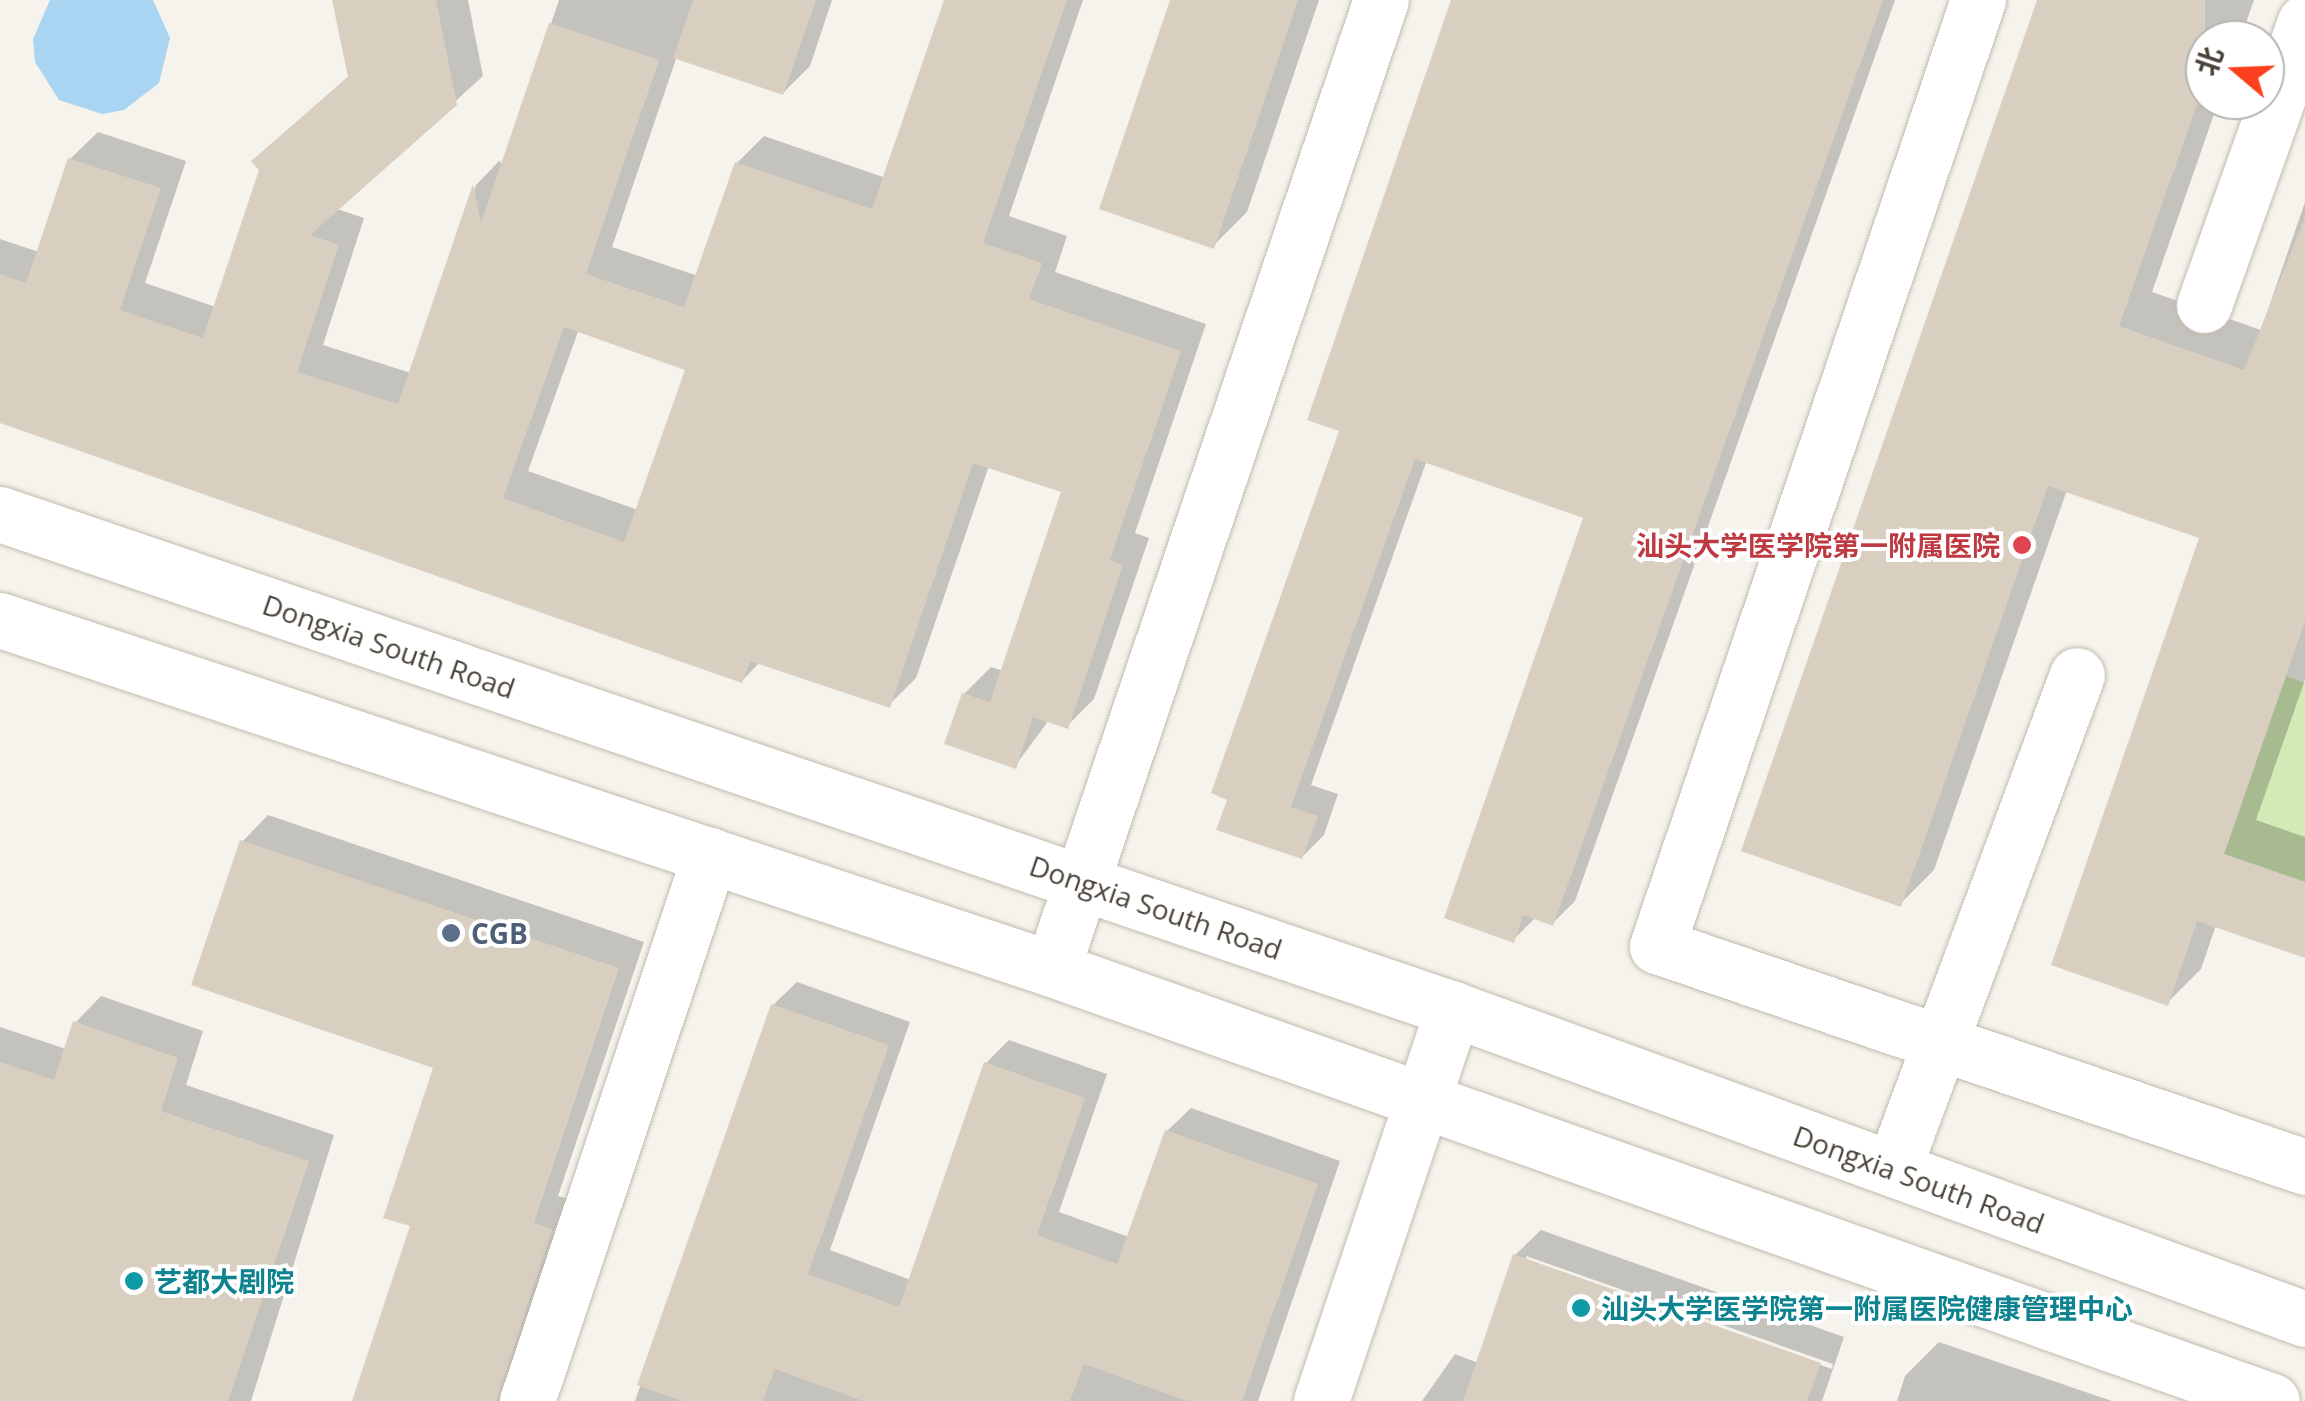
<!DOCTYPE html>
<html>
<head>
<meta charset="utf-8">
<style>
	body { margin:0 }
	#map { position:relative; width:2305px; height:1401px; overflow:hidden; background:#f6f3ec; font-family:"Open Sans","Noto Sans SC",sans-serif }
	div>[style] { position:absolute }
	[style*='--x'] { left:calc(var(--x)*1px); top:calc(var(--y)*1px); width:calc(var(--w)*1px); rotate:calc(var(--a)*1deg) }
	.green>* { inset:0; background:#d2eab5 }
	.water>* { inset:0; background:#a9d4f2 }
	.shadow>* { inset:0; background:#0003 }
	.building>* { inset:0; background:#d8cfc1 }
	.roads { filter:drop-shadow(0 0 2px #c2bbae) drop-shadow(0 0 2px #c2bbae) }
	.minor>* { height:55px; margin:-27.5px; padding:0 27.5px; transform-origin:27.5px; border-radius:27.5px; background:#fff }
	.dots>* { width:28px; height:28px; translate:-50% -50%; box-sizing:border-box; border:5px solid #fff; border-radius:50% }
	span { translate:-50% -50%; white-space:nowrap; text-align:center; line-height:1.15; -webkit-text-stroke:8px #fff; paint-order:stroke }
	.health-label { font-size:28px; color:#be3a42; font-weight:700 }
	.right { translate:-100% -50%; text-align:right }
	.street-label { font-size:28px; color:#4b4439 }
	.service-label { font-size:28px; color:#4e5e75; font-weight:700 }
	.left { translate:0 -50%; text-align:left }
	.culture-label { font-size:28px; color:#0d838f; font-weight:700 }
	.north { position:absolute; left:2185px; top:20px; width:100px; height:100px; box-sizing:border-box; background:#fff; border:2px solid #b7b4b0; border-radius:50%; rotate:289deg; font-size:28px; font-weight:700; line-height:40px; text-align:center; color:#4b4439 }
	.north::after { content:''; display:block; margin:auto; width:35px; height:45px; background:#fc3f1d; clip-path:polygon(50% 0,100% 100%,50% 72%,0 100%) }
</style>
</head>
<body>
<div id="map">
	<div class="green">
		<i style="clip-path:polygon(2286px 676px,2305px 683px,2305px 882px,2224px 854px)"></i>
	</div>
	<div class="water">
		<i style="clip-path:polygon(50px 0,153px 0,170px 38px,159px 83px,124px 110px,102px 114px,59px 100px,35px 62px,33px 39px)"></i>
	</div>
	<div class="shadow">
		<i style="clip-path:polygon(evenodd,334px 0,468px 0,483px 76px,337px 209px,364px 218px,323px 345px,411px 373px,476px 185px,500px 160px,502px 169px,559px 0,832px 0,810px 66px,783px 93px,677px 56px,612px 247px,698px 276px,737px 163px,764px 136px,883px 177px,947px 0,1083px 0,1009px 216px,1067px 236px,1055px 272px,1206px 324px,1135px 533px,1149px 538px,1094px 699px,1067px 726px,1049px 720px,1015px 766px,964px 694px,991px 667px,1003px 671px,1064px 491px,989px 466px,916px 678px,889px 705px,760px 662px,742px 681px,0 421px,0 239px,39px 252px,70px 159px,98px 132px,186px 161px,145px 283px,216px 307px,282px 135px,350px 75px,334px 0,579px 329px,688px 369px,638px 510px,528px 471px,579px 329px)"></i>
		<i style="clip-path:polygon(1172px 0,1319px 0,1247px 212px,1213px 246px)"></i>
		<i style="clip-path:polygon(1453px 0,1895px 0,1575px 901px,1553px 923px,1536px 917px,1513px 940px,1586px 517px,1427px 460px,1311px 785px,1338px 794px,1324px 835px,1302px 857px,1220px 828px,1342px 430px)"></i>
		<i style="clip-path:polygon(2039px 0,2254px 0,2240px 40px,2205px 40px,2205px 100px,2219px 100px,2152px 292px,2261px 330px,2305px 202px,2305px 680px,2256px 820px,2305px 837px,2305px 955px,2216px 925px,2201px 969px,2167px 1003px,2202px 537px,2067px 490px,1934px 870px,1900px 904px)"></i>
		<i style="clip-path:polygon(268px 815px,644px 942px,558px 1196px,577px 1202px,514px 1401px,354px 1401px,413px 1225px,436px 1066px,242px 842px)"></i>
		<i style="clip-path:polygon(797px 982px,910px 1022px,830px 1250px,911px 1280px,986px 1063px,1009px 1040px,1107px 1074px,1059px 1212px,1129px 1237px,1167px 1131px,1191px 1108px,1340px 1161px,1258px 1401px,635px 1401px,773px 1005px)"></i>
		<i style="clip-path:polygon(101px 996px,203px 1031px,186px 1085px,334px 1135px,251px 1401px,0 1401px,0 1027px,66px 1049px,75px 1023px)"></i>
		<i style="clip-path:polygon(evenodd,1541px 1230px,1844px 1337px,1822px 1401px,1422px 1401px,1455px 1354px,1478px 1363px,1515px 1255px,1541px 1230px,1526px 1256px,1833px 1364px,1832px 1369px,1526px 1261px,1526px 1256px)"></i>
		<i style="clip-path:polygon(1939px 1342px,2112px 1401px,1897px 1401px,1905px 1376px)"></i>
	</div>
	<div class="building">
		<i style="clip-path:polygon(evenodd,332px 0,436px 0,457px 105px,310px 235px,339px 245px,297px 372px,398px 404px,473px 184px,481px 223px,549px 23px,659px 60px,586px 274px,684px 307px,735px 162px,872px 209px,944px 0,1067px 0,983px 243px,1042px 263px,1029px 299px,1181px 351px,1110px 560px,1123px 565px,1068px 729px,1033px 717px,1016px 769px,944px 744px,962px 693px,990px 702px,1061px 492px,973px 463px,890px 708px,750px 661px,742px 683px,0 423px,0 274px,26px 283px,68px 158px,161px 188px,120px 310px,203px 338px,259px 170px,251px 161px,348px 77px,332px 0,564px 327px,685px 370px,624px 542px,503px 498px,564px 327px)"></i>
		<i style="clip-path:polygon(693px 0,816px 0,783px 95px,673px 58px)"></i>
		<i style="clip-path:polygon(1170px 0,1298px 0,1214px 249px,1099px 209px)"></i>
		<i style="clip-path:polygon(1451px 0,1883px 0,1553px 926px,1523px 915px,1514px 943px,1444px 918px,1583px 518px,1415px 459px,1291px 807px,1318px 816px,1302px 859px,1216px 830px,1227px 800px,1211px 793px,1339px 431px,1307px 420px)"></i>
		<i style="clip-path:polygon(2037px 0,2205px 0,2205px 82px,2119px 326px,2244px 370px,2305px 217px,2305px 621px,2224px 854px,2305px 882px,2305px 958px,2197px 921px,2168px 1006px,2051px 965px,2199px 538px,2048px 486px,1901px 907px,1741px 851px)"></i>
		<i style="clip-path:polygon(240px 840px,619px 968px,534px 1223px,552px 1229px,497px 1401px,352px 1401px,410px 1226px,383px 1218px,433px 1068px,191px 985px)"></i>
		<i style="clip-path:polygon(771px 1004px,889px 1045px,808px 1274px,899px 1307px,984px 1062px,1085px 1098px,1037px 1235px,1117px 1264px,1165px 1130px,1318px 1184px,1242px 1401px,1187px 1401px,1084px 1364px,1070px 1401px,863px 1401px,775px 1369px,763px 1401px,682px 1401px,637px 1385px)"></i>
		<i style="clip-path:polygon(73px 1021px,178px 1058px,161px 1111px,309px 1161px,228px 1401px,0 1401px,0 1062px,54px 1080px)"></i>
		<i style="clip-path:polygon(1513px 1254px,1821px 1363px,1807px 1401px,1463px 1401px)"></i>
	</div>
	<div class="roads">
		<div class="minor">
			<i style="--x:1978;--y:0;--w:999;--a:108.74"></i>
			<i style="--x:1657;--y:946;--w:685;--a:18.83"></i>
			<i style="--x:2204;--y:305;--w:300;--a:-70.4"></i>
			<i style="--x:0;--y:514;--w:1535;--a:18.81"></i>
			<i style="--x:1453;--y:1009;--w:907;--a:19.99"></i>
			<i style="--x:0;--y:620;--w:1108;--a:18.35"></i>
			<i style="--x:1052;--y:969;--w:1294;--a:19.5"></i>
			<i style="--x:1052;--y:969;--w:1023;--a:-71.25"></i>
			<i style="--x:1893;--y:1169;--w:527;--a:-69.57"></i>
			<i style="--x:527;--y:1401;--w:576;--a:-71.47"></i>
			<i style="--x:1321;--y:1401;--w:414;--a:-71.4"></i>
		</div>
	</div>
	<div class="dots">
		<i style="left:2022px;top:545px;background:#e0444e"></i>
		<i style="left:451px;top:933px;background:#5c6f8a"></i>
		<i style="left:134px;top:1281px;background:#0f9aa8"></i>
		<i style="left:1581px;top:1308px;background:#0f9aa8"></i>
	</div>
	<div class="health-label">
		<span class="right" style="left:2000px;top:545px">汕头大学医学院第一附属医院</span>
	</div>
	<div class="street-label">
		<span style="left:389px;top:646px;rotate:19deg">Dongxia South Road</span>
		<span style="left:1156px;top:907px;rotate:19deg">Dongxia South Road</span>
		<span style="left:1919px;top:1179px;rotate:20deg">Dongxia South Road</span>
	</div>
	<div class="service-label">
		<span class="left" style="left:471px;top:933px">CGB</span>
	</div>
	<div class="culture-label">
		<span class="left" style="left:154px;top:1281px">艺都大剧院</span>
		<span class="left" style="left:1601px;top:1308px">汕头大学医学院第一附属医院健康管理中心</span>
	</div>
	<div class="north">北</div>
</div>
</body>
</html>
